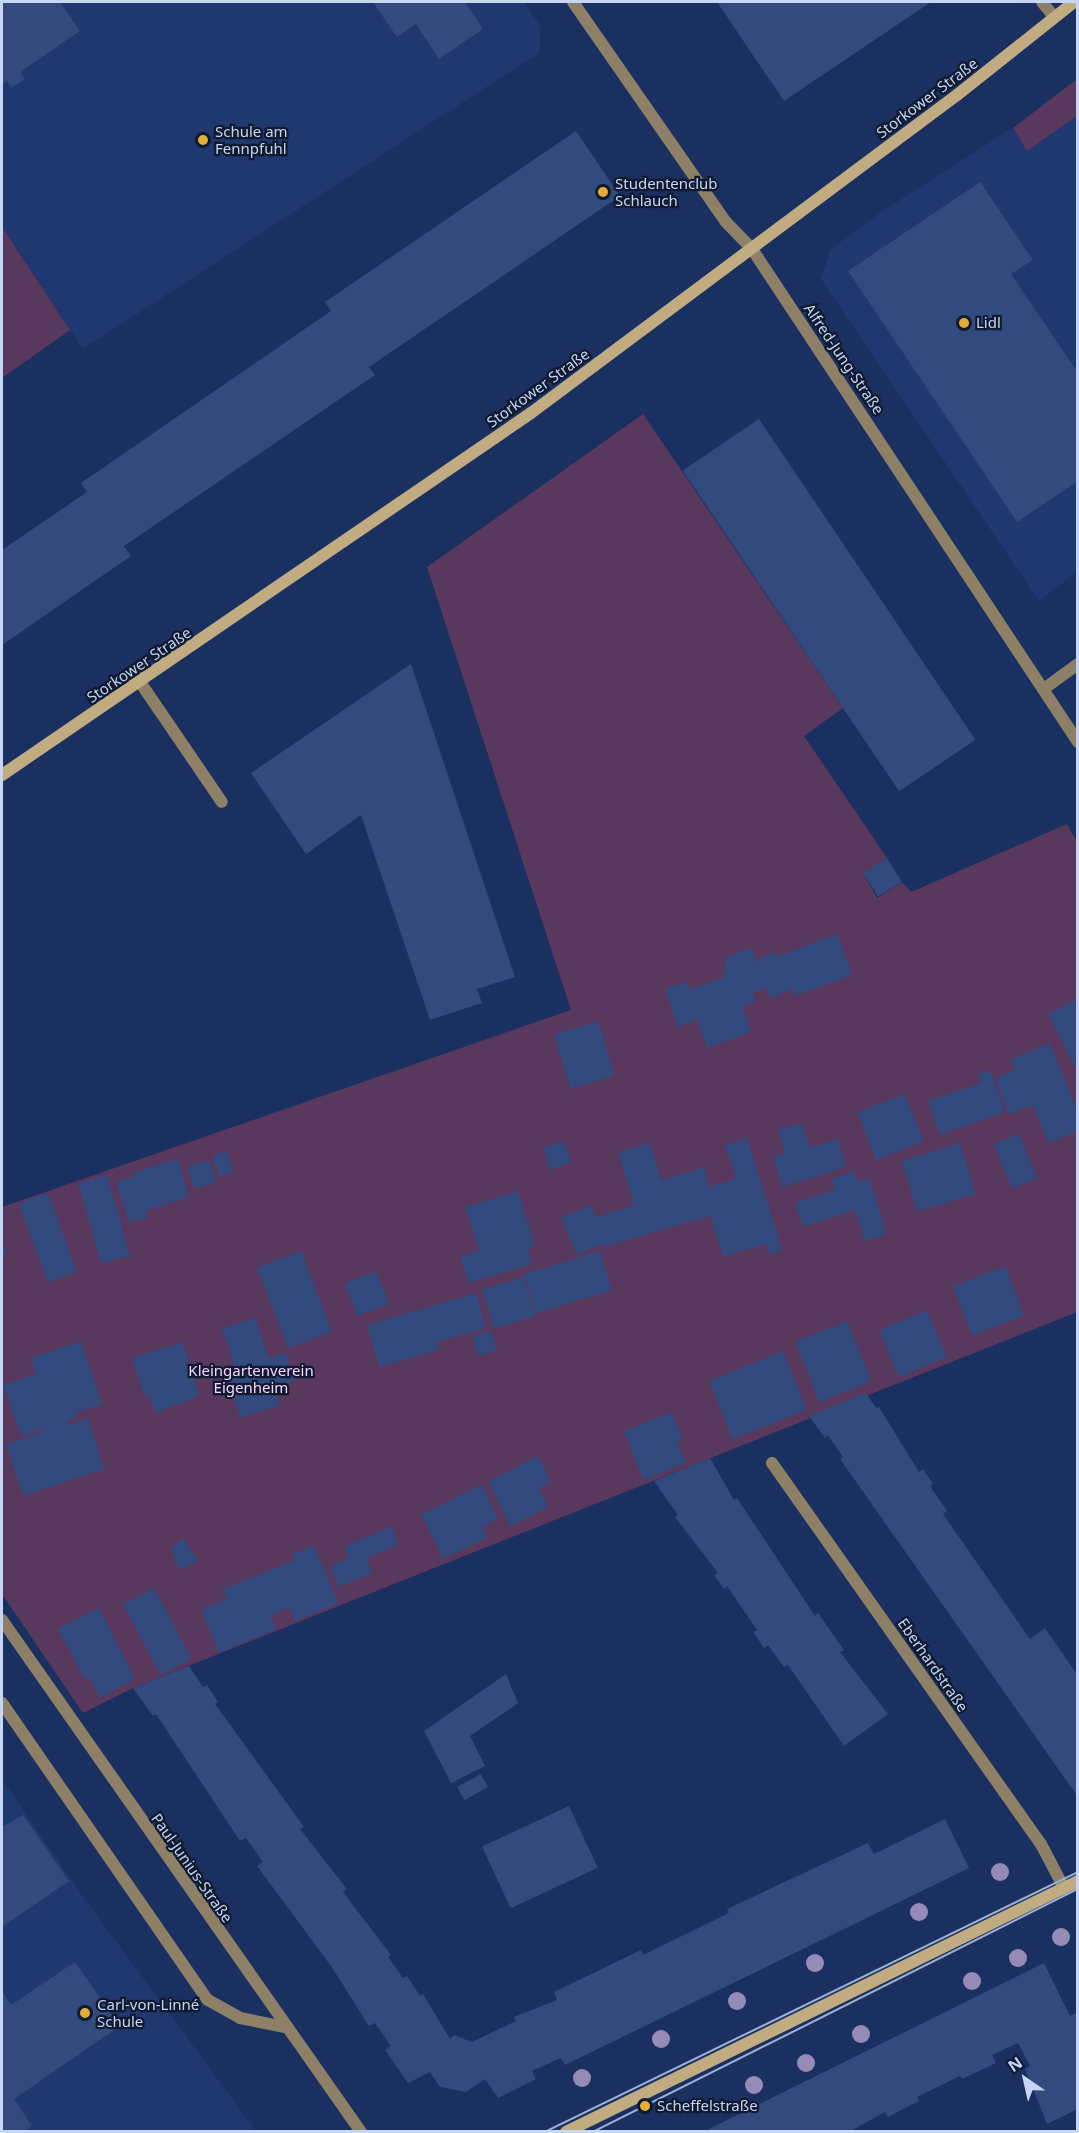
<!DOCTYPE html>
<html>
<head>
<meta charset="utf-8">
<style>
	body { margin:0 }
	#map { position:relative; width:1079px; height:2133px; overflow:hidden; background:#1a3060; font-family:"Noto Sans",sans-serif }
	div>[style] { position:absolute }
	[style*='--x'] { left:calc(var(--x)*1px); top:calc(var(--y)*1px); width:calc(var(--w)*1px); rotate:calc(var(--a)*1deg) }
	.built>* { inset:0; background:#1f386f }
	.green>* { inset:0; background:#59385d }
	.building>* { inset:0; background:#324a7d; transform-origin:0 0 }
	.lane>* { height:12px; margin:-6px; padding:0 6px; transform-origin:6px; border-radius:6px; background:#8d8066 }
	.street>* { height:12px; margin:-6px; padding:0 6px; transform-origin:6px; border-radius:6px; background:#8d8066 }
	.secondary>* { height:12px; margin:-6px; padding:0 6px; transform-origin:6px; border-radius:6px; background:#c1ab81 }
	.tram>* { height:1.5px; margin:-0.75px; padding:0 0.75px; transform-origin:0.75px; border-radius:0.75px; background:#a0b2d4 }
	.trees>* { width:18px; height:18px; margin:-9px; border-radius:50%; background:#968bb7 }
	.dots>* { width:16px; height:16px; translate:-50% -50%; box-sizing:border-box; border:3px solid #0f1a30; border-radius:50% }
	span { translate:-50% -50%; white-space:nowrap; text-align:center; line-height:1.15; -webkit-text-stroke:4.5px #0f1a30; paint-order:stroke }
	.street-label { font-size:15px; color:#c6d6f4 }
	.poi-label { font-size:15px; color:#c6d6f4 }
	.left { translate:0 -50%; text-align:left }
	.park-label { font-size:15px; color:#fbd5fe }
	.frame { position:absolute; inset:0; border:3px solid #c6d6f4; pointer-events:none }
	.north { position:absolute; left:995px; top:2049px; width:60px; height:60px; -webkit-text-stroke:4px #0f1a30; paint-order:stroke; rotate:326deg; font-size:16px; font-weight:700; line-height:24px; text-align:center; color:#c6d6f4 }
	.north::after { content:''; display:block; margin:auto; width:21px; height:27px; background:#c6d6f4; clip-path:polygon(50% 0,100% 100%,50% 72%,0 100%) }
</style>
</head>
<body>
<div id="map">
	<div class="built">
		<i style="clip-path:polygon(2px 2px,524px 2px,541px 27px,539px 53px,83px 349px,2px 227px)"></i>
		<i style="clip-path:polygon(1077px 116px,1077px 572px,1039px 601px,821px 279px,831px 249px,878px 214px,1012px 128px,1027px 150px)"></i>
		<i style="clip-path:polygon(2px 1779px,81px 1894px,256px 2131px,2px 2131px)"></i>
	</div>
	<div class="green">
		<i style="clip-path:polygon(1077px 79px,1077px 116px,1027px 151px,1013px 128px)"></i>
		<i style="clip-path:polygon(2px 227px,70px 330px,2px 378px)"></i>
		<i style="clip-path:polygon(643px 414px,843px 708px,804px 736px,887px 858px,864px 874px,877px 898px,902px 882px,911px 892px,1067px 824px,1077px 842px,1077px 1312px,133px 1688px,83px 1713px,2px 1594px,2px 1207px,571px 1010px,427px 567px)"></i>
	</div>
	<div class="building">
		<i style="clip-path:polygon(2px 2px,60px 2px,80px 31px,20px 72px,25px 79px,11px 88px,7px 81px,2px 85px)"></i>
		<i style="clip-path:polygon(378px 2px,465px 2px,483px 29px,439px 59px,416px 24px,397px 37px,374px 4px)"></i>
		<i style="clip-path:polygon(717px 2px,931px 2px,784px 101px)"></i>
		<i style="clip-path:polygon(576px 131px,620px 196px,369px 367px,375px 375px,124px 546px,131px 556px,2px 645px,2px 550px,87px 492px,81px 483px,331px 311px,325px 302px)"></i>
		<i style="clip-path:polygon(980px 182px,1033px 260px,1011px 274px,1078px 373px,1078px 481px,1017px 522px,848px 271px)"></i>
		<i style="left:759px;top:419px;width:387px;height:92px;rotate:56deg"></i>
		<i style="clip-path:polygon(411px 664px,515px 977px,477px 989px,482px 1003px,430px 1020px,361px 815px,306px 854px,251px 773px)"></i>
		<i style="left:887px;top:858px;width:28px;height:28px;rotate:58deg"></i>
		<i style="clip-path:polygon(837px 934px,852px 975px,794px 996px,792px 989px,770px 998px,767px 988px,753px 993px,755px 1002px,742px 1006px,751px 1032px,707px 1048px,697px 1020px,678px 1027px,665px 989px,687px 982px,690px 989px,724px 977px,726px 957px,752px 948px,758px 964px,760px 958px,776px 952px,779px 959px,779px 956px)"></i>
		<i style="clip-path:polygon(1078px 999px,1078px 1066px,1075px 1067px,1048px 1014px)"></i>
		<i style="left:598px;top:1021px;width:57px;height:46px;rotate:73deg"></i>
		<i style="clip-path:polygon(1050px 1043px,1078px 1112px,1078px 1131px,1048px 1143px,1033px 1105px,1009px 1115px,995px 1079px,1015px 1070px,1010px 1060px)"></i>
		<i style="clip-path:polygon(990px 1070px,1005px 1112px,940px 1135px,928px 1101px,981px 1083px,978px 1074px)"></i>
		<i style="left:905px;top:1094px;width:51px;height:51px;rotate:69deg"></i>
		<i style="clip-path:polygon(802px 1123px,810px 1148px,838px 1139px,846px 1167px,782px 1187px,773px 1157px,785px 1153px,778px 1130px)"></i>
		<i style="left:1019px;top:1134px;width:48px;height:27px;rotate:68deg"></i>
		<i style="clip-path:polygon(747px 1138px,782px 1250px,769px 1255px,766px 1244px,723px 1257px,710px 1216px,604px 1247px,603px 1243px,577px 1255px,561px 1218px,591px 1205px,596px 1217px,634px 1205px,618px 1152px,650px 1143px,661px 1180px,704px 1167px,710px 1187px,736px 1178px,725px 1145px)"></i>
		<i style="left:564px;top:1141px;width:23px;height:22px;rotate:72deg"></i>
		<i style="left:960px;top:1143px;width:53px;height:61px;rotate:73deg"></i>
		<i style="left:227px;top:1151px;width:22px;height:15px;rotate:74deg"></i>
		<i style="clip-path:polygon(178px 1159px,189px 1197px,145px 1211px,148px 1217px,129px 1223px,116px 1182px,133px 1177px,132px 1173px)"></i>
		<i style="left:209px;top:1160px;width:23px;height:23px;rotate:72deg"></i>
		<i style="clip-path:polygon(854px 1172px,858px 1182px,869px 1178px,887px 1233px,865px 1241px,855px 1210px,803px 1227px,795px 1203px,835px 1190px,831px 1179px)"></i>
		<i style="left:107px;top:1175px;width:84px;height:30px;rotate:74deg"></i>
		<i style="clip-path:polygon(518px 1191px,535px 1246px,528px 1249px,532px 1264px,469px 1283px,460px 1257px,479px 1251px,465px 1207px)"></i>
		<i style="left:48px;top:1193px;width:84px;height:31px;rotate:70deg"></i>
		<i style="clip-path:polygon(2px 1239px,7px 1255px,2px 1257px)"></i>
		<i style="left:301px;top:1251px;width:86px;height:47px;rotate:69deg"></i>
		<i style="left:600px;top:1251px;width:41px;height:80px;rotate:73deg"></i>
		<i style="left:1005px;top:1266px;width:53px;height:56px;rotate:69deg"></i>
		<i style="left:376px;top:1271px;width:35px;height:34px;rotate:68deg"></i>
		<i style="left:523px;top:1277px;width:41px;height:43px;rotate:73deg"></i>
		<i style="clip-path:polygon(476px 1293px,486px 1328px,437px 1342px,439px 1350px,379px 1367px,367px 1325px)"></i>
		<i style="left:927px;top:1310px;width:51px;height:52px;rotate:67deg"></i>
		<i style="clip-path:polygon(256px 1318px,268px 1358px,286px 1353px,295px 1381px,274px 1388px,280px 1405px,240px 1418px,226px 1371px,235px 1369px,222px 1328px)"></i>
		<i style="left:847px;top:1321px;width:65px;height:56px;rotate:68deg"></i>
		<i style="left:491px;top:1331px;width:20px;height:20px;rotate:72deg"></i>
		<i style="clip-path:polygon(81px 1341px,102px 1404px,76px 1413px,77px 1417px,67px 1421px,69px 1425px,88px 1418px,104px 1469px,23px 1496px,6px 1444px,43px 1432px,42px 1429px,21px 1436px,3px 1385px,36px 1374px,31px 1358px)"></i>
		<i style="clip-path:polygon(182px 1342px,199px 1396px,155px 1413px,149px 1394px,144px 1396px,132px 1358px)"></i>
		<i style="left:783px;top:1351px;width:63px;height:80px;rotate:68deg"></i>
		<i style="clip-path:polygon(866px 1393px,876px 1408px,879px 1407px,919px 1472px,923px 1469px,933px 1484px,930px 1486px,947px 1511px,943px 1514px,1030px 1639px,1045px 1628px,1078px 1676px,1078px 1797px,840px 1459px,843px 1457px,828px 1435px,825px 1438px,809px 1416px)"></i>
		<i style="clip-path:polygon(672px 1412px,683px 1440px,677px 1442px,686px 1463px,643px 1480px,624px 1431px)"></i>
		<i style="clip-path:polygon(538px 1456px,551px 1482px,539px 1488px,548px 1507px,510px 1526px,488px 1481px)"></i>
		<i style="clip-path:polygon(710px 1458px,734px 1500px,737px 1498px,815px 1616px,818px 1613px,844px 1650px,840px 1652px,888px 1714px,844px 1746px,788px 1665px,784px 1667px,768px 1645px,764px 1648px,753px 1632px,757px 1630px,727px 1586px,724px 1589px,714px 1575px,718px 1573px,675px 1517px,678px 1515px,654px 1481px)"></i>
		<i style="clip-path:polygon(482px 1485px,498px 1519px,483px 1527px,488px 1537px,443px 1559px,421px 1514px)"></i>
		<i style="clip-path:polygon(391px 1526px,399px 1544px,366px 1558px,372px 1573px,339px 1587px,330px 1567px,349px 1558px,344px 1547px)"></i>
		<i style="clip-path:polygon(183px 1538px,198px 1561px,179px 1569px,171px 1549px)"></i>
		<i style="clip-path:polygon(314px 1545px,338px 1603px,295px 1621px,290px 1607px,270px 1616px,276px 1629px,219px 1653px,201px 1610px,227px 1599px,222px 1589px,294px 1561px,292px 1554px)"></i>
		<i style="left:154px;top:1588px;width:80px;height:35px;rotate:62deg"></i>
		<i style="clip-path:polygon(99px 1607px,135px 1679px,100px 1698px,89px 1677px,85px 1680px,58px 1629px)"></i>
		<i style="clip-path:polygon(189px 1666px,203px 1687px,207px 1685px,218px 1702px,215px 1704px,304px 1827px,300px 1829px,347px 1889px,343px 1892px,391px 1955px,388px 1957px,403px 1978px,407px 1976px,420px 1996px,423px 1994px,450px 2039px,454px 2035px,472px 2042px,516px 2021px,514px 2017px,557px 2000px,554px 1992px,641px 1950px,643px 1955px,729px 1913px,727px 1909px,868px 1843px,874px 1854px,945px 1819px,969px 1868px,565px 2065px,561px 2058px,532px 2071px,536px 2079px,498px 2098px,485px 2079px,466px 2092px,440px 2087px,430px 2072px,408px 2083px,385px 2050px,391px 2046px,375px 2023px,369px 2026px,331px 1966px,257px 1866px,263px 1862px,246px 1838px,240px 1841px,156px 1714px,153px 1716px,133px 1688px)"></i>
		<i style="clip-path:polygon(506px 1674px,518px 1703px,470px 1736px,485px 1766px,451px 1783px,424px 1731px)"></i>
		<i style="left:481px;top:1774px;width:15px;height:27px;rotate:62deg"></i>
		<i style="left:569px;top:1806px;width:68px;height:96px;rotate:65deg"></i>
		<i style="clip-path:polygon(23px 1815px,69px 1881px,2px 1927px,2px 1827px)"></i>
		<i style="clip-path:polygon(75px 1962px,120px 2026px,14px 2099px,32px 2126px,24px 2132px,2px 2132px,2px 1991px,11px 2005px)"></i>
		<i style="clip-path:polygon(1044px 1963px,1070px 2016px,1076px 2013px,1078px 2016px,1078px 2109px,1047px 2124px,1025px 2069px,1030px 2066px,1018px 2043px,992px 2055px,996px 2063px,962px 2079px,960px 2076px,917px 2097px,919px 2101px,888px 2117px,885px 2112px,849px 2132px,703px 2132px)"></i>
	</div>
	<div class="lane">
		<i style="--x:1042;--y:2;--w:19;--a:51"></i>
		<i style="--x:140;--y:682;--w:145;--a:55.7"></i>
		<i style="--x:2;--y:1703;--w:361;--a:55.3"></i>
		<i style="--x:208;--y:2000;--w:37;--a:29"></i>
		<i style="--x:240;--y:2018;--w:46;--a:11.3"></i>
	</div>
	<div class="street">
		<i style="--x:573;--y:2;--w:268;--a:55.2"></i>
		<i style="--x:726;--y:222;--w:37;--a:46"></i>
		<i style="--x:752;--y:249;--w:591;--a:56.53"></i>
		<i style="--x:1045;--y:688;--w:41;--a:-36"></i>
		<i style="--x:772;--y:1463;--w:466;--a:54.8"></i>
		<i style="--x:1041;--y:1844;--w:50;--a:62.4"></i>
		<i style="--x:2;--y:1620;--w:625;--a:54.96"></i>
	</div>
	<div class="secondary">
		<i style="--x:2;--y:775;--w:641;--a:-34.38"></i>
		<i style="--x:531;--y:413;--w:532;--a:-36.74"></i>
		<i style="--x:957;--y:95;--w:149;--a:-38.5"></i>
		<i style="--x:566;--y:2132;--w:570;--a:-26.12"></i>
	</div>
	<div class="tram">
		<i style="--x:545;--y:2132;--w:593;--a:-26"></i>
		<i style="--x:593;--y:2132;--w:542;--a:-26.61"></i>
	</div>
	<div class="trees">
		<i style="left:1000px;top:1872px"></i>
		<i style="left:919px;top:1912px"></i>
		<i style="left:1061px;top:1937px"></i>
		<i style="left:1018px;top:1958px"></i>
		<i style="left:815px;top:1963px"></i>
		<i style="left:972px;top:1981px"></i>
		<i style="left:737px;top:2001px"></i>
		<i style="left:861px;top:2034px"></i>
		<i style="left:661px;top:2039px"></i>
		<i style="left:806px;top:2063px"></i>
		<i style="left:582px;top:2078px"></i>
		<i style="left:754px;top:2085px"></i>
	</div>
	<div class="dots">
		<i style="left:203px;top:140px;background:#e3ae35"></i>
		<i style="left:603px;top:192px;background:#e3ae35"></i>
		<i style="left:964px;top:323px;background:#e3ae35"></i>
		<i style="left:85px;top:2013px;background:#e3ae35"></i>
		<i style="left:645px;top:2106px;background:#e3ae35"></i>
	</div>
	<div class="street-label">
		<span style="left:927px;top:98px;rotate:-37deg">Storkower Straße</span>
		<span style="left:844px;top:359px;rotate:56deg">Alfred-Jung-Straße</span>
		<span style="left:538px;top:388px;rotate:-36deg">Storkower Straße</span>
		<span style="left:139px;top:665px;rotate:-34deg">Storkower Straße</span>
		<span style="left:933px;top:1665px;rotate:55deg">Eberhardstraße</span>
		<span style="left:192px;top:1868px;rotate:55deg">Paul-Junius-Straße</span>
	</div>
	<div class="poi-label">
		<span class="left" style="left:215px;top:140px">Schule am<br>Fennpfuhl</span>
		<span class="left" style="left:615px;top:192px">Studentenclub<br>Schlauch</span>
		<span class="left" style="left:976px;top:323px">Lidl</span>
		<span class="left" style="left:97px;top:2013px">Carl-von-Linné<br>Schule</span>
		<span class="left" style="left:657px;top:2106px">Scheffelstraße</span>
	</div>
	<div class="park-label">
		<span style="left:251px;top:1379px">Kleingartenverein<br>Eigenheim</span>
	</div>
	<div class="frame"></div>
	<div class="north">N</div>
</div>
</body>
</html>
